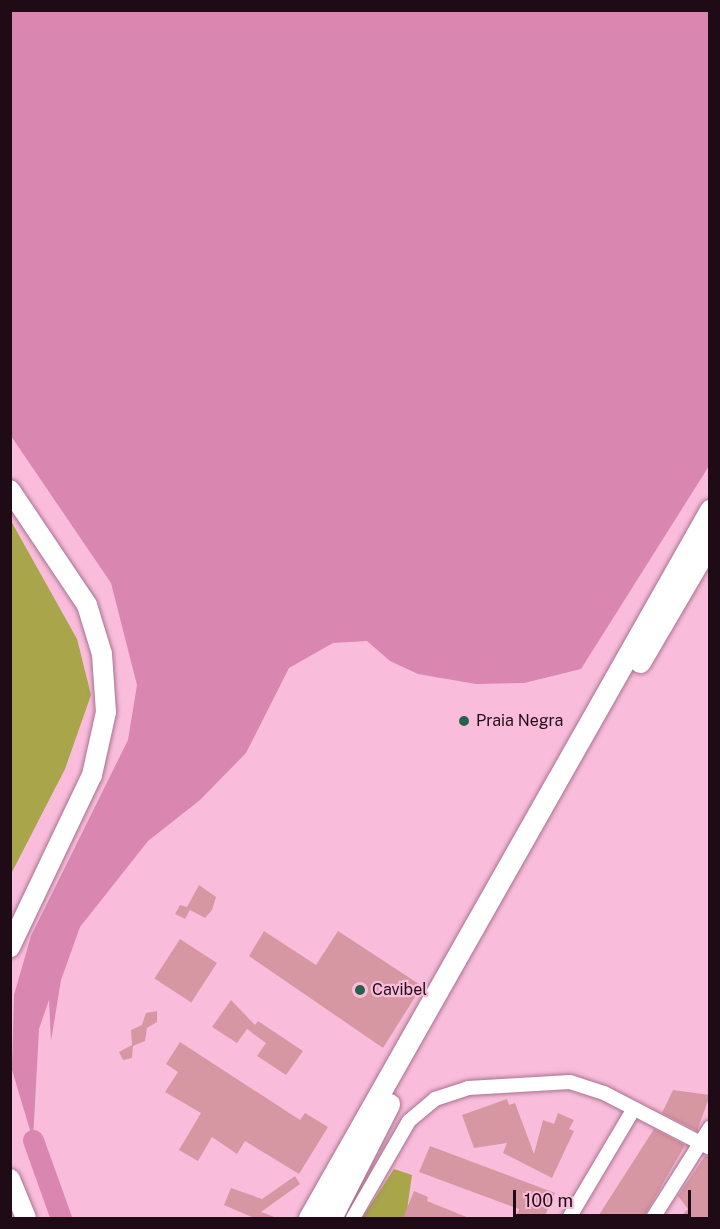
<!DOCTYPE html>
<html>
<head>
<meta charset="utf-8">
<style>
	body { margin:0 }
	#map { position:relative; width:720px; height:1229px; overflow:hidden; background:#f9bddb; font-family:"Public Sans",sans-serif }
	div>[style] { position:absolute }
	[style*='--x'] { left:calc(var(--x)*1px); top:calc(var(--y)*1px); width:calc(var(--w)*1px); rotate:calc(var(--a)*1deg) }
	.forest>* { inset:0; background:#a8a54a }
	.water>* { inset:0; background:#d986b1 }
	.river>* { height:21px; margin:-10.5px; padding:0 10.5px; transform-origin:10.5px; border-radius:10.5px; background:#d986b1 }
	.building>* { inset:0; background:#d797a2; transform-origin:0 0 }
	.roads { filter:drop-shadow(0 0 2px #a8728e) drop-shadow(0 0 2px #a8728e) }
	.street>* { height:14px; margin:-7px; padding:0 7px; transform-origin:7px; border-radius:7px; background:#fff }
	.secondary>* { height:20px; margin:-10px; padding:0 10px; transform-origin:10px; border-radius:10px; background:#fff }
	.primary>* { height:21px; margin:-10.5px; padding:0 10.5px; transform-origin:10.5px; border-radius:10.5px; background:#fff }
	.dots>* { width:16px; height:16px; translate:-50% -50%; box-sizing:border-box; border:3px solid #f9bddb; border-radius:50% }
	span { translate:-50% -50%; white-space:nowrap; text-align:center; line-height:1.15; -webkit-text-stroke:4.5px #f9bddb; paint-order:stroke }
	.poi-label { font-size:16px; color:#1f0b16 }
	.left { translate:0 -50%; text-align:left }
	.frame { position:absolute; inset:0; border:12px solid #1f0b16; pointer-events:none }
	.scale { position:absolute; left:513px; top:1190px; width:178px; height:27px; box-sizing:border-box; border:3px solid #1f0b16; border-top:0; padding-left:8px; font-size:18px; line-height:21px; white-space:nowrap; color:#1f0b16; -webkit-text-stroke:4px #f9bddb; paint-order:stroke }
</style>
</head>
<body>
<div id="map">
	<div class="forest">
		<i style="clip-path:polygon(11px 521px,77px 639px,91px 695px,65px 769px,11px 874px)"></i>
		<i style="clip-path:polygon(394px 1169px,412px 1175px,406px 1217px,362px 1218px)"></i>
	</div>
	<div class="water">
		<i style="clip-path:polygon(10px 11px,710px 11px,709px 466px,581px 669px,524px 683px,476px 684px,418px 674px,390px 661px,367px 641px,333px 643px,289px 668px,246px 753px,200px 800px,148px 841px,80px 927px,61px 980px,51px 1041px,49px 1000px,39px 1029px,33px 1140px,12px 1070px,14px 995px,31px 936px,128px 740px,137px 685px,111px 583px,11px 436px)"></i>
	</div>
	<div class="river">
		<i style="--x:33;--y:1140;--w:83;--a:70.3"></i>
	</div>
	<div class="building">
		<i style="clip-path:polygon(199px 885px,216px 897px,212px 910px,205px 918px,190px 910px,185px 919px,175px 914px,180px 905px,187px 907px)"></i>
		<i style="clip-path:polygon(264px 931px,316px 965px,338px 931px,422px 986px,383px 1048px,249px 956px)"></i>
		<i style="left:180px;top:939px;width:44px;height:47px;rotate:33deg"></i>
		<i style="clip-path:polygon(231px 1000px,255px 1025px,258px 1021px,303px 1051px,286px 1075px,257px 1056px,266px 1043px,247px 1029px,237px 1043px,212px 1027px)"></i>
		<i style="clip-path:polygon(157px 1011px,157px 1022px,147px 1028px,145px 1041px,133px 1046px,132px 1058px,123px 1060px,119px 1052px,132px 1045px,131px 1030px,142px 1025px,146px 1013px)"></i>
		<i style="clip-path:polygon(180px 1042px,300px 1120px,305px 1113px,328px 1127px,299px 1174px,245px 1141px,237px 1154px,212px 1137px,198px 1161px,179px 1150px,201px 1113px,165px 1092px,178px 1072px,166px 1064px)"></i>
		<i style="clip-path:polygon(673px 1090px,710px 1095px,697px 1131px,662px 1113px)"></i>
		<i style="clip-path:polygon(507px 1099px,509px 1105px,515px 1103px,534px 1154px,543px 1120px,554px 1124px,558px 1113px,574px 1120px,569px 1129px,574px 1131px,552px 1178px,503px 1153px,507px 1143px,474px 1148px,462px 1115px)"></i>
		<i style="clip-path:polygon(654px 1129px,685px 1145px,643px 1218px,597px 1218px)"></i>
		<i style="clip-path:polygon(430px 1146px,555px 1193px,544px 1218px,515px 1218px,519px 1209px,419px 1172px)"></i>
		<i style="clip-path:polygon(705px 1156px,710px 1157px,710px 1218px,679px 1218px,688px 1209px,678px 1196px)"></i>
		<i style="clip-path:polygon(295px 1176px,300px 1184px,261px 1212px,277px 1218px,254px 1218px,224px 1205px,231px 1188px,262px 1199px)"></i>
		<i style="clip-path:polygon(414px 1191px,428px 1197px,427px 1201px,469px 1218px,403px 1218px)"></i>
	</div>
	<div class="roads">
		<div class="street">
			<i style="--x:353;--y:1218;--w:112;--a:-60"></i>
			<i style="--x:409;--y:1121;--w:34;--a:-40"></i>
			<i style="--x:435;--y:1099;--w:35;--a:-18"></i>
			<i style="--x:468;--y:1088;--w:102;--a:-3.4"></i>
			<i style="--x:570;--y:1082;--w:36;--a:18"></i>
			<i style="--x:604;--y:1093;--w:119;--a:27.4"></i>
			<i style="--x:569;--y:1218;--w:126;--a:-59.3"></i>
			<i style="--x:653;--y:1218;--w:107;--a:-57.7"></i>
		</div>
		<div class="secondary">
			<i style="--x:10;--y:490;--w:138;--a:56.2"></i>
			<i style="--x:87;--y:605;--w:51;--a:73"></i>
			<i style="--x:102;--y:654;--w:58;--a:86.1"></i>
			<i style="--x:106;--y:712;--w:65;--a:102.5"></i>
			<i style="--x:92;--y:775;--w:191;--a:115.5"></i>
			<i style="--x:10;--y:1179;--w:42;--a:67.7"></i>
		</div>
		<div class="primary">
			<i style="--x:640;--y:662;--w:139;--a:-59.7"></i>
			<i style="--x:309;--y:1218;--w:814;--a:-60.47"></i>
			<i style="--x:331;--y:1218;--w:128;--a:-63"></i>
		</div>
	</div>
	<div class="dots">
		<i style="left:464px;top:721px;background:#25624d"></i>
		<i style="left:360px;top:990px;background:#25624d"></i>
	</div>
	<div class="poi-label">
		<span class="left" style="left:476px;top:721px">Praia Negra</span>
		<span class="left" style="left:372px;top:990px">Cavibel</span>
	</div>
	<div class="frame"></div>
	<div class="scale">100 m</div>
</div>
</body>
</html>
